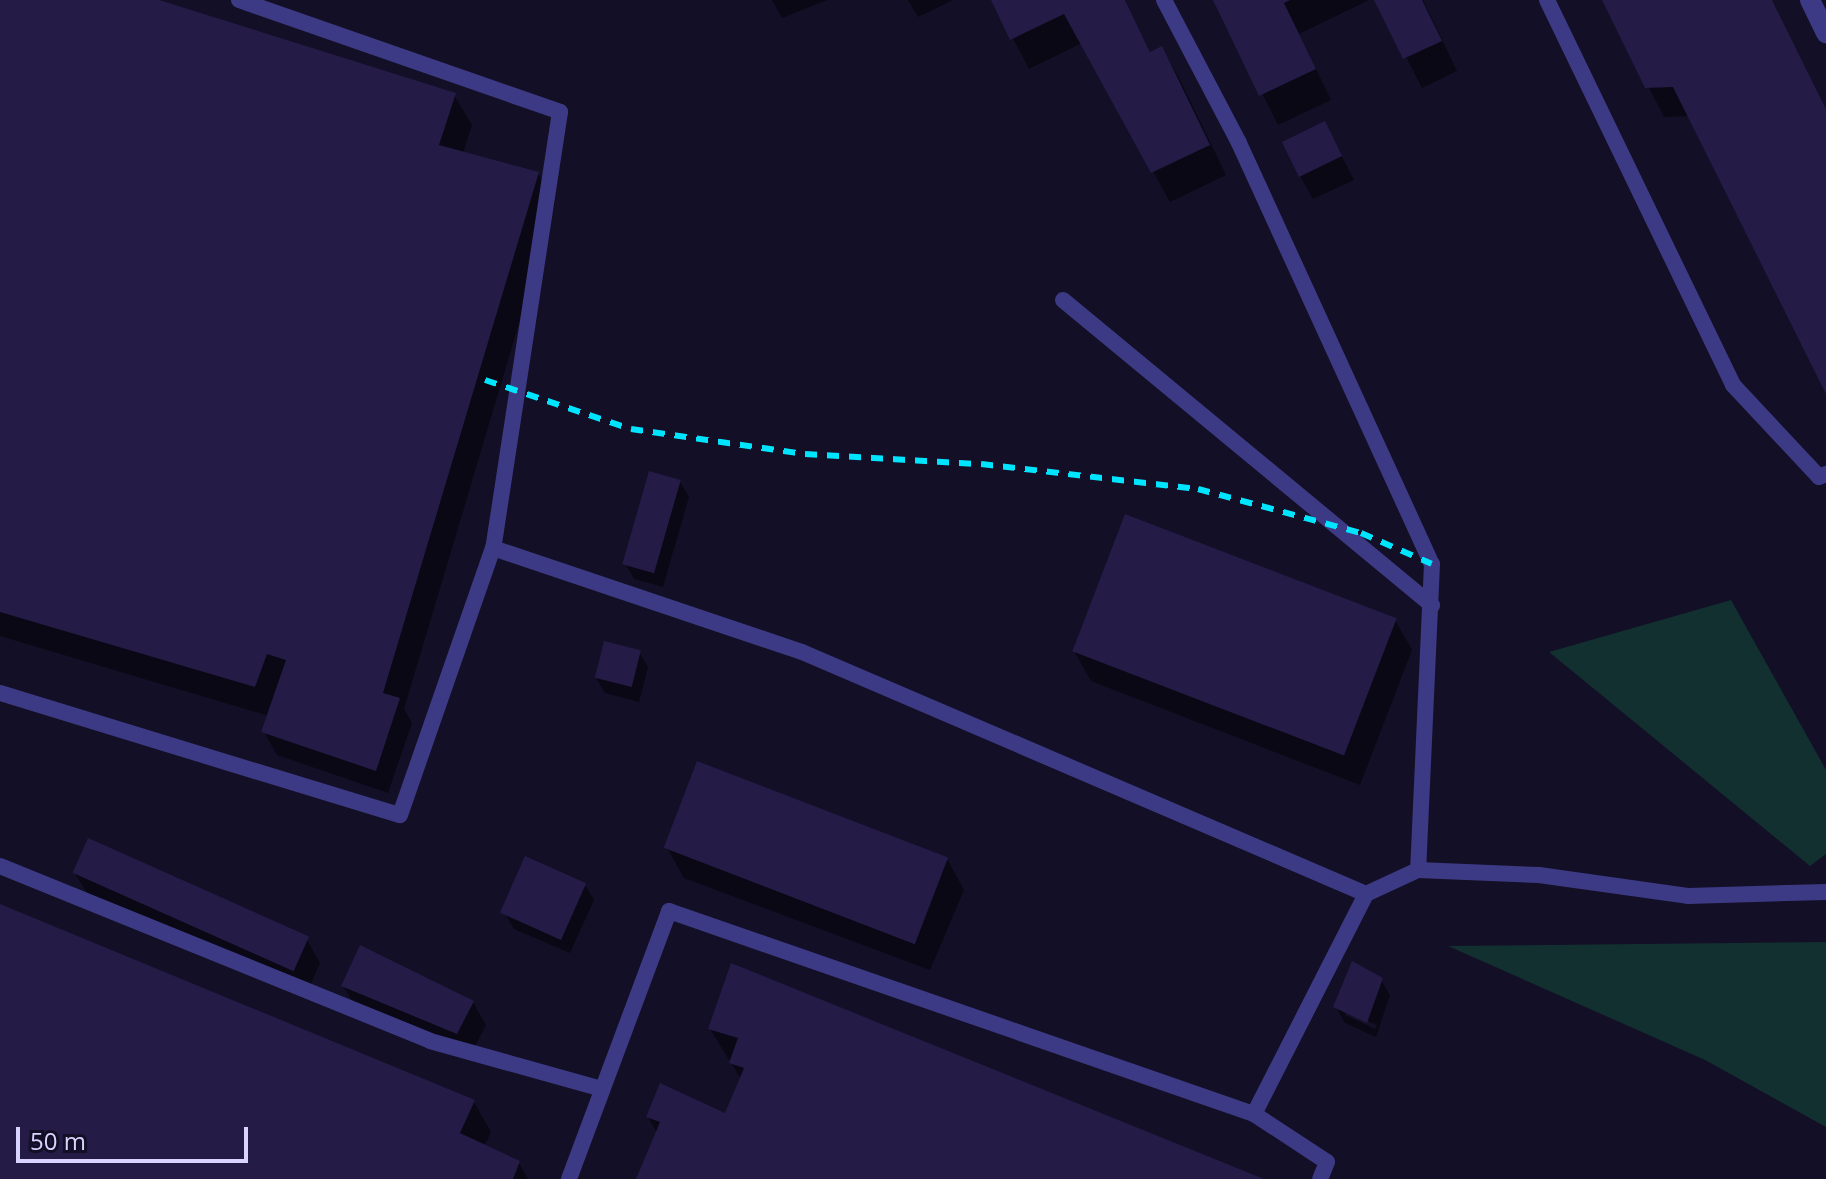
<!DOCTYPE html>
<html>
<head>
<meta charset="utf-8">
<style>
	body { margin:0 }
	#map { position:relative; width:1826px; height:1179px; overflow:hidden; background:#130f26; font-family:"Open Sans",sans-serif }
	div>[style] { position:absolute }
	[style*='--x'] { left:calc(var(--x)*1px); top:calc(var(--y)*1px); width:calc(var(--w)*1px); rotate:calc(var(--a)*1deg) }
	.green>* { inset:0; background:#12302f }
	.shadow>* { inset:0; background:#0007 }
	.building>* { inset:0; background:#241b47; transform-origin:0 0 }
	.service>* { height:16px; margin:-8px; padding:0 8px; transform-origin:8px; border-radius:8px; background:#3d3a85 }
	.minor>* { height:20px; margin:-10px; padding:0 10px; transform-origin:10px; border-radius:10px; background:#3d3a85 }
	.rail>* { height:6px; margin-top:-3px; transform-origin:0; background:repeating-linear-gradient(90deg,#00e5ff 0 12px,transparent 0 22px) }
	span { translate:-50% -50%; white-space:nowrap; text-align:center; line-height:1.15; -webkit-text-stroke:7px #130f26; paint-order:stroke }
	.scale { position:absolute; left:16px; top:1127px; width:232px; height:36px; box-sizing:border-box; border:4px solid #d9d4ff; border-top:0; padding-left:10px; font-size:24px; line-height:28px; white-space:nowrap; color:#d9d4ff; -webkit-text-stroke:6px #130f26; paint-order:stroke }
</style>
</head>
<body>
<div id="map">
	<div class="green">
		<i style="clip-path:polygon(1731px 600px,1826px 770px,1826px 854px,1810px 866px,1549px 652px)"></i>
		<i style="clip-path:polygon(1826px 942px,1826px 1127px,1705px 1060px,1448px 946px)"></i>
	</div>
	<div class="shadow">
		<i style="clip-path:polygon(0 0,153px 0,454px 95px,472px 125px,463px 153px,538px 173px,555px 203px,404px 709px,412px 723px,388px 793px,277px 755px,264px 732px,269px 716px,0 636px)"></i>
		<i style="clip-path:polygon(772px 0,827px 0,782px 18px)"></i>
		<i style="clip-path:polygon(908px 0,953px 0,918px 17px)"></i>
		<i style="clip-path:polygon(993px 0,1125px 0,1151px 53px,1162px 48px,1179px 78px,1226px 175px,1170px 202px,1082px 43px,1029px 69px)"></i>
		<i style="clip-path:polygon(1215px 0,1369px 0,1299px 34px,1331px 100px,1278px 125px)"></i>
		<i style="clip-path:polygon(1377px 0,1423px 0,1457px 71px,1422px 88px)"></i>
		<i style="clip-path:polygon(1604px 0,1772px 0,1826px 109px,1826px 390px,1690px 116px,1664px 117px)"></i>
		<i style="clip-path:polygon(1325px 124px,1354px 180px,1313px 199px,1300px 176px)"></i>
		<i style="clip-path:polygon(680px 482px,689px 497px,663px 587px,634px 579px,625px 563px)"></i>
		<i style="clip-path:polygon(1395px 620px,1412px 650px,1360px 785px,1091px 681px,1074px 651px)"></i>
		<i style="clip-path:polygon(639px 652px,648px 667px,639px 702px,605px 693px,596px 678px)"></i>
		<i style="clip-path:polygon(667px 848px,947px 859px,964px 890px,930px 970px,684px 878px)"></i>
		<i style="clip-path:polygon(74px 872px,307px 940px,320px 963px,306px 995px,88px 895px)"></i>
		<i style="clip-path:polygon(585px 885px,594px 900px,570px 953px,514px 929px,505px 914px)"></i>
		<i style="clip-path:polygon(0 906px,474px 1102px,491px 1132px,484px 1147px,519px 1163px,528px 1179px,0 1179px)"></i>
		<i style="clip-path:polygon(evenodd,1381px 980px,1390px 995px,1376px 1037px,1345px 1023px,1336px 1007px,1381px 980px,1345px 1011px,1377px 1025px,1375px 1029px,1345px 1015px,1345px 1011px)"></i>
		<i style="clip-path:polygon(343px 986px,473px 1002px,486px 1025px,470px 1056px,357px 1009px)"></i>
		<i style="clip-path:polygon(710px 1029px,1259px 1179px,638px 1179px,657px 1133px,648px 1117px,726px 1115px,741px 1079px)"></i>
	</div>
	<div class="building">
		<i style="clip-path:polygon(0 0,159px 0,456px 93px,439px 145px,539px 172px,383px 693px,400px 698px,376px 771px,261px 732px,286px 660px,267px 654px,255px 687px,0 612px)"></i>
		<i style="clip-path:polygon(991px 0,1125px 0,1150px 52px,1162px 46px,1210px 145px,1151px 173px,1064px 14px,1010px 40px)"></i>
		<i style="clip-path:polygon(1213px 0,1290px 0,1284px 3px,1316px 69px,1259px 96px)"></i>
		<i style="clip-path:polygon(1374px 0,1422px 0,1442px 41px,1403px 59px)"></i>
		<i style="clip-path:polygon(1602px 0,1772px 0,1826px 109px,1826px 394px,1673px 87px,1645px 88px)"></i>
		<i style="left:1325px;top:121px;width:39px;height:48px;rotate:64deg"></i>
		<i style="left:649px;top:471px;width:33px;height:97px;rotate:16deg"></i>
		<i style="left:1125px;top:514px;width:291px;height:147px;rotate:21deg"></i>
		<i style="left:604px;top:641px;width:38px;height:38px;rotate:14deg"></i>
		<i style="left:697px;top:761px;width:269px;height:93px;rotate:21deg"></i>
		<i style="left:88px;top:838px;width:242px;height:38px;rotate:24deg"></i>
		<i style="left:525px;top:856px;width:67px;height:62px;rotate:24deg"></i>
		<i style="clip-path:polygon(0 904px,475px 1100px,460px 1133px,520px 1161px,513px 1179px,0 1179px)"></i>
		<i style="clip-path:polygon(360px 945px,474px 1001px,457px 1034px,341px 986px)"></i>
		<i style="clip-path:polygon(1352px 961px,1383px 978px,1367px 1023px,1333px 1007px)"></i>
		<i style="clip-path:polygon(731px 963px,1264px 1179px,636px 1179px,660px 1122px,646px 1117px,660px 1083px,725px 1113px,744px 1068px,729px 1063px,738px 1038px,708px 1029px)"></i>
	</div>
	<div class="service">
		<i style="--x:239;--y:0;--w:340;--a:19.2"></i>
		<i style="--x:560;--y:112;--w:441;--a:98.7"></i>
		<i style="--x:493;--y:548;--w:326;--a:18.6"></i>
		<i style="--x:802;--y:652;--w:614;--a:23.22"></i>
		<i style="--x:1164;--y:0;--w:161;--a:62.3"></i>
		<i style="--x:1239;--y:143;--w:463;--a:65.4"></i>
		<i style="--x:1432;--y:564;--w:306;--a:92.6"></i>
		<i style="--x:1547;--y:0;--w:428;--a:64.2"></i>
		<i style="--x:1733;--y:385;--w:126;--a:46.9"></i>
		<i style="--x:1819;--y:477;--w:8;--a:-23"></i>
		<i style="--x:1063;--y:300;--w:479;--a:39.6"></i>
		<i style="--x:0;--y:693;--w:418;--a:17"></i>
		<i style="--x:400;--y:815;--w:283;--a:-70.8"></i>
		<i style="--x:0;--y:866;--w:464;--a:22.1"></i>
		<i style="--x:430;--y:1041;--w:179;--a:15.6"></i>
		<i style="--x:1254;--y:1114;--w:247;--a:-63"></i>
		<i style="--x:1366;--y:894;--w:57;--a:-24.8"></i>
		<i style="--x:1418;--y:870;--w:121;--a:2.4"></i>
		<i style="--x:1539;--y:875;--w:150;--a:8"></i>
		<i style="--x:1688;--y:896;--w:138;--a:-1.7"></i>
		<i style="--x:569;--y:1179;--w:286;--a:-69.5"></i>
		<i style="--x:669;--y:911;--w:619;--a:19.14"></i>
		<i style="--x:1254;--y:1114;--w:87;--a:33.3"></i>
		<i style="--x:1327;--y:1162;--w:18;--a:112"></i>
	</div>
	<div class="minor">
		<i style="--x:1810;--y:0;--w:37;--a:64"></i>
	</div>
	<div class="rail">
		<i style="--x:485;--y:380;--w:154;--a:18.6"></i>
		<i style="--x:631;--y:429;--w:176;--a:8.2"></i>
		<i style="--x:805;--y:454;--w:176;--a:3.3"></i>
		<i style="--x:981;--y:464;--w:218;--a:6.6"></i>
		<i style="--x:1198;--y:489;--w:169;--a:15.1"></i>
		<i style="--x:1361;--y:533;--w:77;--a:23.6"></i>
	</div>
	<div class="scale">50 m</div>
</div>
</body>
</html>
